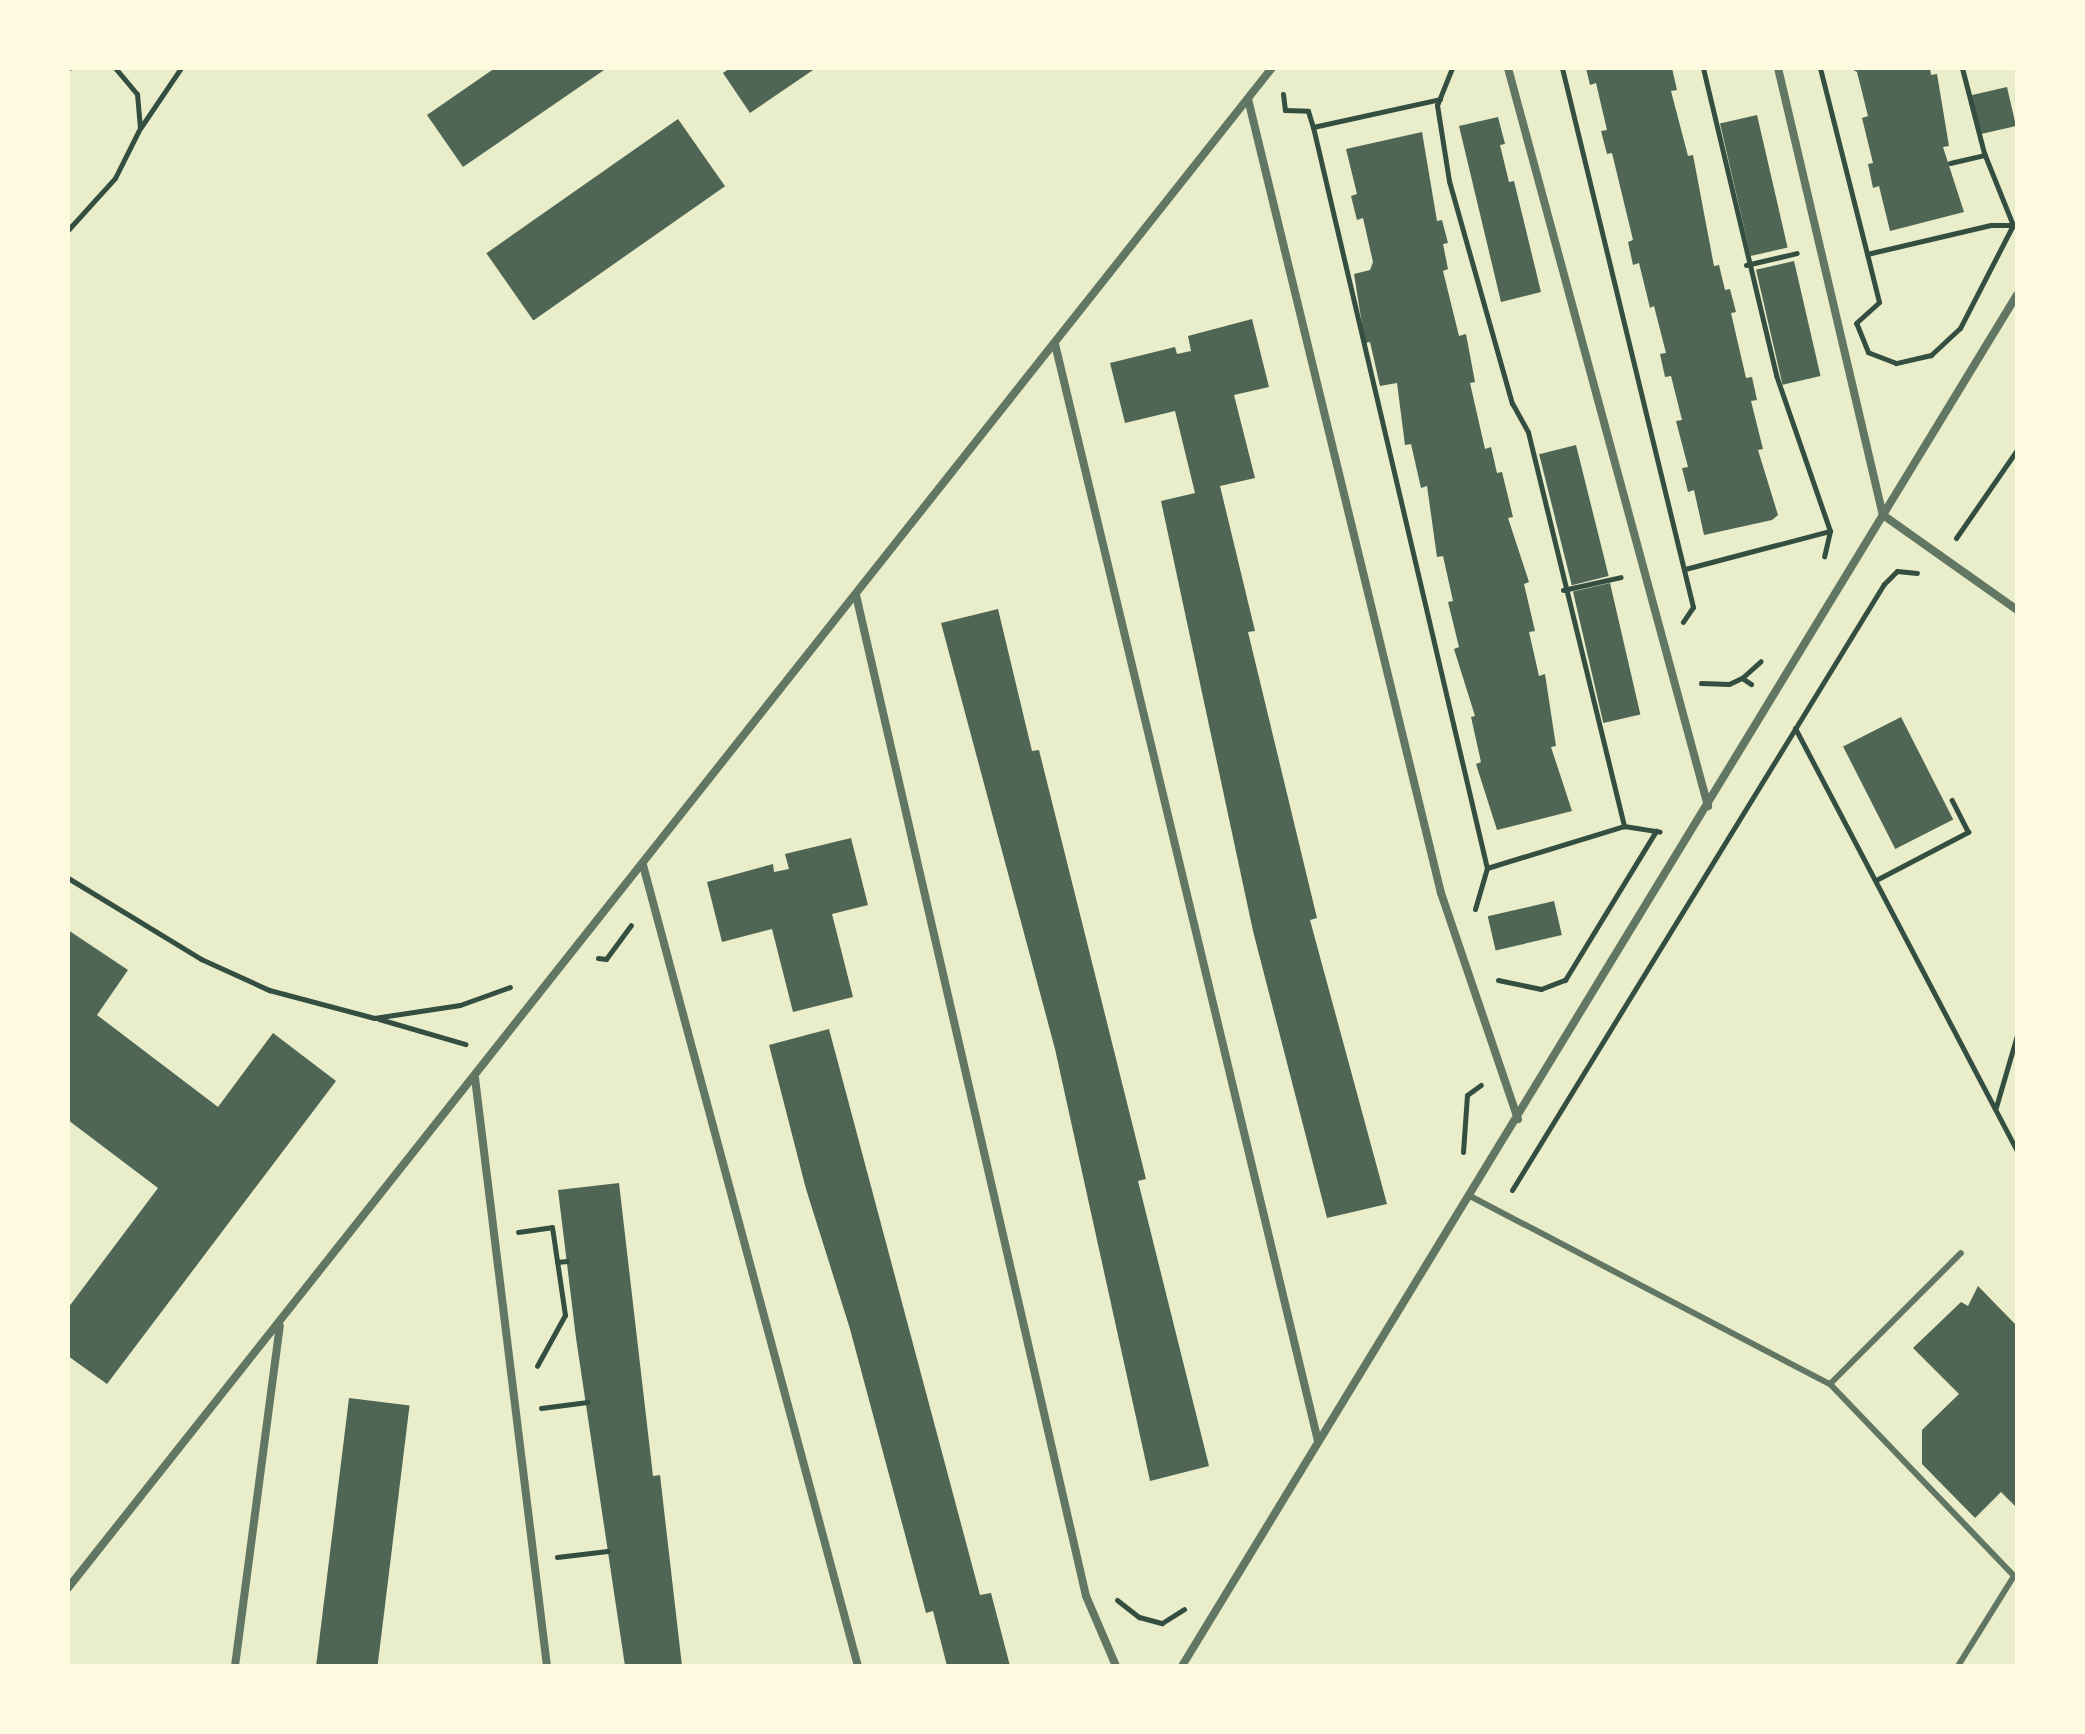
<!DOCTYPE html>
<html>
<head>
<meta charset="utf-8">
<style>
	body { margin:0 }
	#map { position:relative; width:2085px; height:1734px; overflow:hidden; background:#e9edc9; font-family:"PT Sans",sans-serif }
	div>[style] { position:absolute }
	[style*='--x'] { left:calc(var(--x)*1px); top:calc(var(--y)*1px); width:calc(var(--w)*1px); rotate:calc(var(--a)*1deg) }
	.building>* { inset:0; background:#4f6655; transform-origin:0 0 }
	.path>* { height:5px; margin:-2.5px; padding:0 2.5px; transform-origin:2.5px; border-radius:2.5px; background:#344e41 }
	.service>* { height:6px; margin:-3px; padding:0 3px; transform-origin:3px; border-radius:3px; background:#617663 }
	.minor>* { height:8px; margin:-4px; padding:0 4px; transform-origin:4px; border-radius:4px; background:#617663 }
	span { translate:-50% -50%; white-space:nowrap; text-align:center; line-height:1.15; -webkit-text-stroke:8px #fefae0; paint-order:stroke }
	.frame { position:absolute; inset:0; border:70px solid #fefae0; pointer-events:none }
</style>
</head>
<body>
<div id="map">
	<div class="building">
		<i style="clip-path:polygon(495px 68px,607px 68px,463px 167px,427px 115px)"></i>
		<i style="clip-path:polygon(730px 68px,816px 68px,750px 113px,723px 73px)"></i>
		<i style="clip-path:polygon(1586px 68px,1672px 68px,1677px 90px,1671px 91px,1688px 156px,1693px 155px,1714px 266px,1719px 265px,1725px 290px,1730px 289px,1736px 312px,1731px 313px,1746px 378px,1752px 377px,1757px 400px,1751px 401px,1763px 449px,1758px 450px,1778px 515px,1772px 520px,1704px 535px,1694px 490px,1688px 492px,1682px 468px,1688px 467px,1676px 421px,1682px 420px,1671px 376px,1665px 377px,1660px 354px,1666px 353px,1654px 306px,1650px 308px,1639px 263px,1633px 265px,1628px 242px,1633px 240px,1612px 153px,1607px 154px,1601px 131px,1607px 130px,1596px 83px,1590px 85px)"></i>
		<i style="clip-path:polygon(1850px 68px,1930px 68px,1931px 75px,1937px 74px,1949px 146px,1943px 147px,1964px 212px,1890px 231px,1879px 186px,1873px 188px,1868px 164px,1873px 163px,1862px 118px,1868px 116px,1857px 72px)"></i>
		<i style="left:2007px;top:87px;width:40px;height:39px;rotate:77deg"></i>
		<i style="left:1757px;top:115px;width:136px;height:38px;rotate:77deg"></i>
		<i style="clip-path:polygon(1498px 117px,1505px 144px,1500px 145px,1509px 182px,1514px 181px,1541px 292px,1501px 302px,1459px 126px)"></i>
		<i style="left:678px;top:119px;width:82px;height:234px;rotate:55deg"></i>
		<i style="clip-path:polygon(1422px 132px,1437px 221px,1442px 220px,1448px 243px,1443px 244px,1448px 269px,1443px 271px,1459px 336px,1466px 334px,1475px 382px,1470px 383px,1485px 449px,1491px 447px,1497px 473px,1502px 472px,1513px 517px,1508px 518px,1529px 582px,1524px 584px,1535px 631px,1529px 632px,1539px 676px,1545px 674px,1556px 746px,1551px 747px,1572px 811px,1497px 830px,1476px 764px,1481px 762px,1471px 717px,1475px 716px,1454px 649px,1459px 647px,1448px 602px,1453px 601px,1443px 556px,1437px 557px,1427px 486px,1421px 488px,1411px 444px,1405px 445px,1397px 383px,1380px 386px,1370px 342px,1365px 343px,1354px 274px,1370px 270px,1373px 262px,1363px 218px,1357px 220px,1351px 196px,1357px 194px,1346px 149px)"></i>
		<i style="left:1794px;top:261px;width:118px;height:39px;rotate:77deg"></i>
		<i style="clip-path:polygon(1252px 319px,1269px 387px,1234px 395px,1255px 478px,1220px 486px,1255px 631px,1248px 632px,1317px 918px,1310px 920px,1387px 1204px,1327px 1218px,1253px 931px,1161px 501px,1195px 493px,1175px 411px,1125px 423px,1110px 363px,1175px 347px,1177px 354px,1191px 351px,1188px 336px)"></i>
		<i style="left:1576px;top:445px;width:135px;height:38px;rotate:76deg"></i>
		<i style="left:1610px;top:583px;width:135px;height:38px;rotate:77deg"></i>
		<i style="clip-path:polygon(998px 609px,1032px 751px,1039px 750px,1146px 1179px,1138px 1181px,1209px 1466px,1150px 1481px,1055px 1049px,941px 623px)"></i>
		<i style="left:1901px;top:717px;width:115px;height:65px;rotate:63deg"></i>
		<i style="clip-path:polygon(851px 838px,868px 905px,832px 914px,853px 997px,793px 1012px,772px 929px,722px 942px,707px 882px,773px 864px,774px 872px,789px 869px,785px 854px)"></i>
		<i style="left:1554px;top:901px;width:35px;height:68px;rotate:77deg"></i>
		<i style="clip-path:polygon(68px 930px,128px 970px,97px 1015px,218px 1107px,273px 1033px,336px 1081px,107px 1384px,68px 1356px,68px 1308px,158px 1188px,68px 1120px)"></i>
		<i style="clip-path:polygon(829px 1029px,980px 1595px,991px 1593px,1010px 1666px,947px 1666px,933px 1611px,926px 1613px,850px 1329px,806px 1189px,769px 1045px)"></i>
		<i style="clip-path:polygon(619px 1183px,653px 1476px,660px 1475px,682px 1666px,625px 1666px,576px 1338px,558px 1190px)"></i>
		<i style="clip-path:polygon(1978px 1286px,2017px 1326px,2017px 1508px,2001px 1492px,1975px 1518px,1922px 1464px,1922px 1430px,1959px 1394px,1913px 1348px,1961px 1302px,1968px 1306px)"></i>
		<i style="left:349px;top:1398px;width:61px;height:270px;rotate:7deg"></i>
	</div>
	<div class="path">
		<i style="--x:68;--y:68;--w:1;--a:0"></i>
		<i style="--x:1452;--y:68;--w:40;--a:112"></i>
		<i style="--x:1437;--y:105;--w:77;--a:81"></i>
		<i style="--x:1449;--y:181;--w:231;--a:74.2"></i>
		<i style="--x:1512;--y:403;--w:33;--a:61"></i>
		<i style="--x:1528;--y:432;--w:406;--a:76.3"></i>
		<i style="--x:1562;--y:68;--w:555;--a:76.34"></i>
		<i style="--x:1693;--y:607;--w:18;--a:124"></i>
		<i style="--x:1703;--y:68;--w:316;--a:76.6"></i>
		<i style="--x:1776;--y:375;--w:165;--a:70.9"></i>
		<i style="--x:1830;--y:531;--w:26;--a:103"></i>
		<i style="--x:1820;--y:68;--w:192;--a:75.8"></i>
		<i style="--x:1962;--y:68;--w:88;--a:75.5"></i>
		<i style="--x:1984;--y:153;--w:78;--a:68.1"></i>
		<i style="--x:1283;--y:94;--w:16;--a:83"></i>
		<i style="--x:1285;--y:110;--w:23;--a:2"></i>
		<i style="--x:1308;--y:111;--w:17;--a:73"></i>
		<i style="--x:1313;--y:127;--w:761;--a:76.79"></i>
		<i style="--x:1487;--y:868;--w:143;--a:-17"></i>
		<i style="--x:1624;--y:826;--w:36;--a:9"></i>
		<i style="--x:141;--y:127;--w:71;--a:-55.9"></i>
		<i style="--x:1313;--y:127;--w:130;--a:-12.4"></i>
		<i style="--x:1950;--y:163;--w:36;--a:-13"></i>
		<i style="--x:1991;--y:225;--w:22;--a:0"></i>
		<i style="--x:2013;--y:225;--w:116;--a:117.2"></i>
		<i style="--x:1960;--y:328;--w:40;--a:137"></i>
		<i style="--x:1931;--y:355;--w:36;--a:167"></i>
		<i style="--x:1896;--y:363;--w:30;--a:-159"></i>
		<i style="--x:1868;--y:352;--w:31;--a:-112"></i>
		<i style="--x:1856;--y:323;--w:31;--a:-42"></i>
		<i style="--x:1879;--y:302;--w:49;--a:-104"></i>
		<i style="--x:1867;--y:254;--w:127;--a:-13.2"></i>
		<i style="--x:68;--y:230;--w:70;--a:-47.9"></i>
		<i style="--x:115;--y:178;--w:56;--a:-63.4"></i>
		<i style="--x:140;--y:128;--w:34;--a:-95"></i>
		<i style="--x:137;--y:94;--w:34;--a:-130"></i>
		<i style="--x:1746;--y:265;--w:52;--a:-13.2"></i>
		<i style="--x:1956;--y:538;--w:107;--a:-55.3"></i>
		<i style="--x:1685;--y:569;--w:150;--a:-14.7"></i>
		<i style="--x:1563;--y:590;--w:59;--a:-12.6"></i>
		<i style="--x:1742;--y:678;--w:25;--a:-42"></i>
		<i style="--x:1701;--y:683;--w:28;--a:2"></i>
		<i style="--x:1729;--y:684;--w:14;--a:-25"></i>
		<i style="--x:1742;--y:678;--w:11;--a:34"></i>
		<i style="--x:1795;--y:728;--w:477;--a:62.3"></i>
		<i style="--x:68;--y:878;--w:156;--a:31.3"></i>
		<i style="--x:201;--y:959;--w:75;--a:24.5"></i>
		<i style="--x:269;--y:990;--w:109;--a:14.9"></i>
		<i style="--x:374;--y:1018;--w:87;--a:-8.6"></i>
		<i style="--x:460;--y:1005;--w:53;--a:-19.8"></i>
		<i style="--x:1878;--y:879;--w:102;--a:-27.6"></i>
		<i style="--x:1968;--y:832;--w:36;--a:-117"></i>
		<i style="--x:1475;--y:909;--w:43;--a:-73.7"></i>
		<i style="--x:598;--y:958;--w:8;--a:7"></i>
		<i style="--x:606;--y:959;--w:42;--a:-53.7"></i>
		<i style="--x:1498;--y:980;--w:44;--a:11.8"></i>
		<i style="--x:1541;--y:989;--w:26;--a:-21"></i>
		<i style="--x:1565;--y:980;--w:175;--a:-58.6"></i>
		<i style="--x:379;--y:1019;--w:90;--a:16.2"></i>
		<i style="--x:1996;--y:1107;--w:75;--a:-73.7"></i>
		<i style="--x:1463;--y:1152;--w:57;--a:-86"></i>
		<i style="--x:1467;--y:1095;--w:17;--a:-36"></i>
		<i style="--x:1512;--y:1190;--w:711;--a:-58.46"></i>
		<i style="--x:1884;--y:584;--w:18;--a:-45"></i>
		<i style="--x:1897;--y:571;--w:20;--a:6"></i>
		<i style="--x:518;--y:1232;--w:34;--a:-8"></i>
		<i style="--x:552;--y:1227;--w:89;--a:81.6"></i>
		<i style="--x:565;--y:1315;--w:58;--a:118.8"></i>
		<i style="--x:557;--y:1262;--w:10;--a:-6"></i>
		<i style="--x:541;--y:1408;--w:47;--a:-7.3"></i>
		<i style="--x:557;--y:1557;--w:51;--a:-6.7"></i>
		<i style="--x:1117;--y:1600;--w:28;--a:38"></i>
		<i style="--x:1139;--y:1617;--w:24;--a:15"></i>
		<i style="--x:1162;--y:1623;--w:26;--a:-32"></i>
	</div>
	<div class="service">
		<i style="--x:1470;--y:1196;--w:406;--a:27.6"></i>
		<i style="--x:1830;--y:1384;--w:266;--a:46.2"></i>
		<i style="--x:2014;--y:1576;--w:106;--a:121.9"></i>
		<i style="--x:1830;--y:1384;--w:185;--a:-45"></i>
	</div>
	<div class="minor">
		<i style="--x:1508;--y:68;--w:765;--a:74.84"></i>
		<i style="--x:1778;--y:68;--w:459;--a:76.8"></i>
		<i style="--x:1248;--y:99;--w:817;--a:76.34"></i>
		<i style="--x:1441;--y:893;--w:239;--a:71.2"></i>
		<i style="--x:1055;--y:344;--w:1128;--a:76.52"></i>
		<i style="--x:1883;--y:515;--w:164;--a:35.3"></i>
		<i style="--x:856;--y:595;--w:1027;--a:77.06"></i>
		<i style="--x:1086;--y:1596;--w:76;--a:66.8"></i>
		<i style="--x:643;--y:865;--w:829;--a:74.98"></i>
		<i style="--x:475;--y:1078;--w:592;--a:83.02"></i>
		<i style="--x:68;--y:1588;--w:1939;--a:-51.62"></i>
		<i style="--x:235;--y:1666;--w:343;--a:-82.5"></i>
		<i style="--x:1182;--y:1666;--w:1605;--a:-58.66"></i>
	</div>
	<div class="frame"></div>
</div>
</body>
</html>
